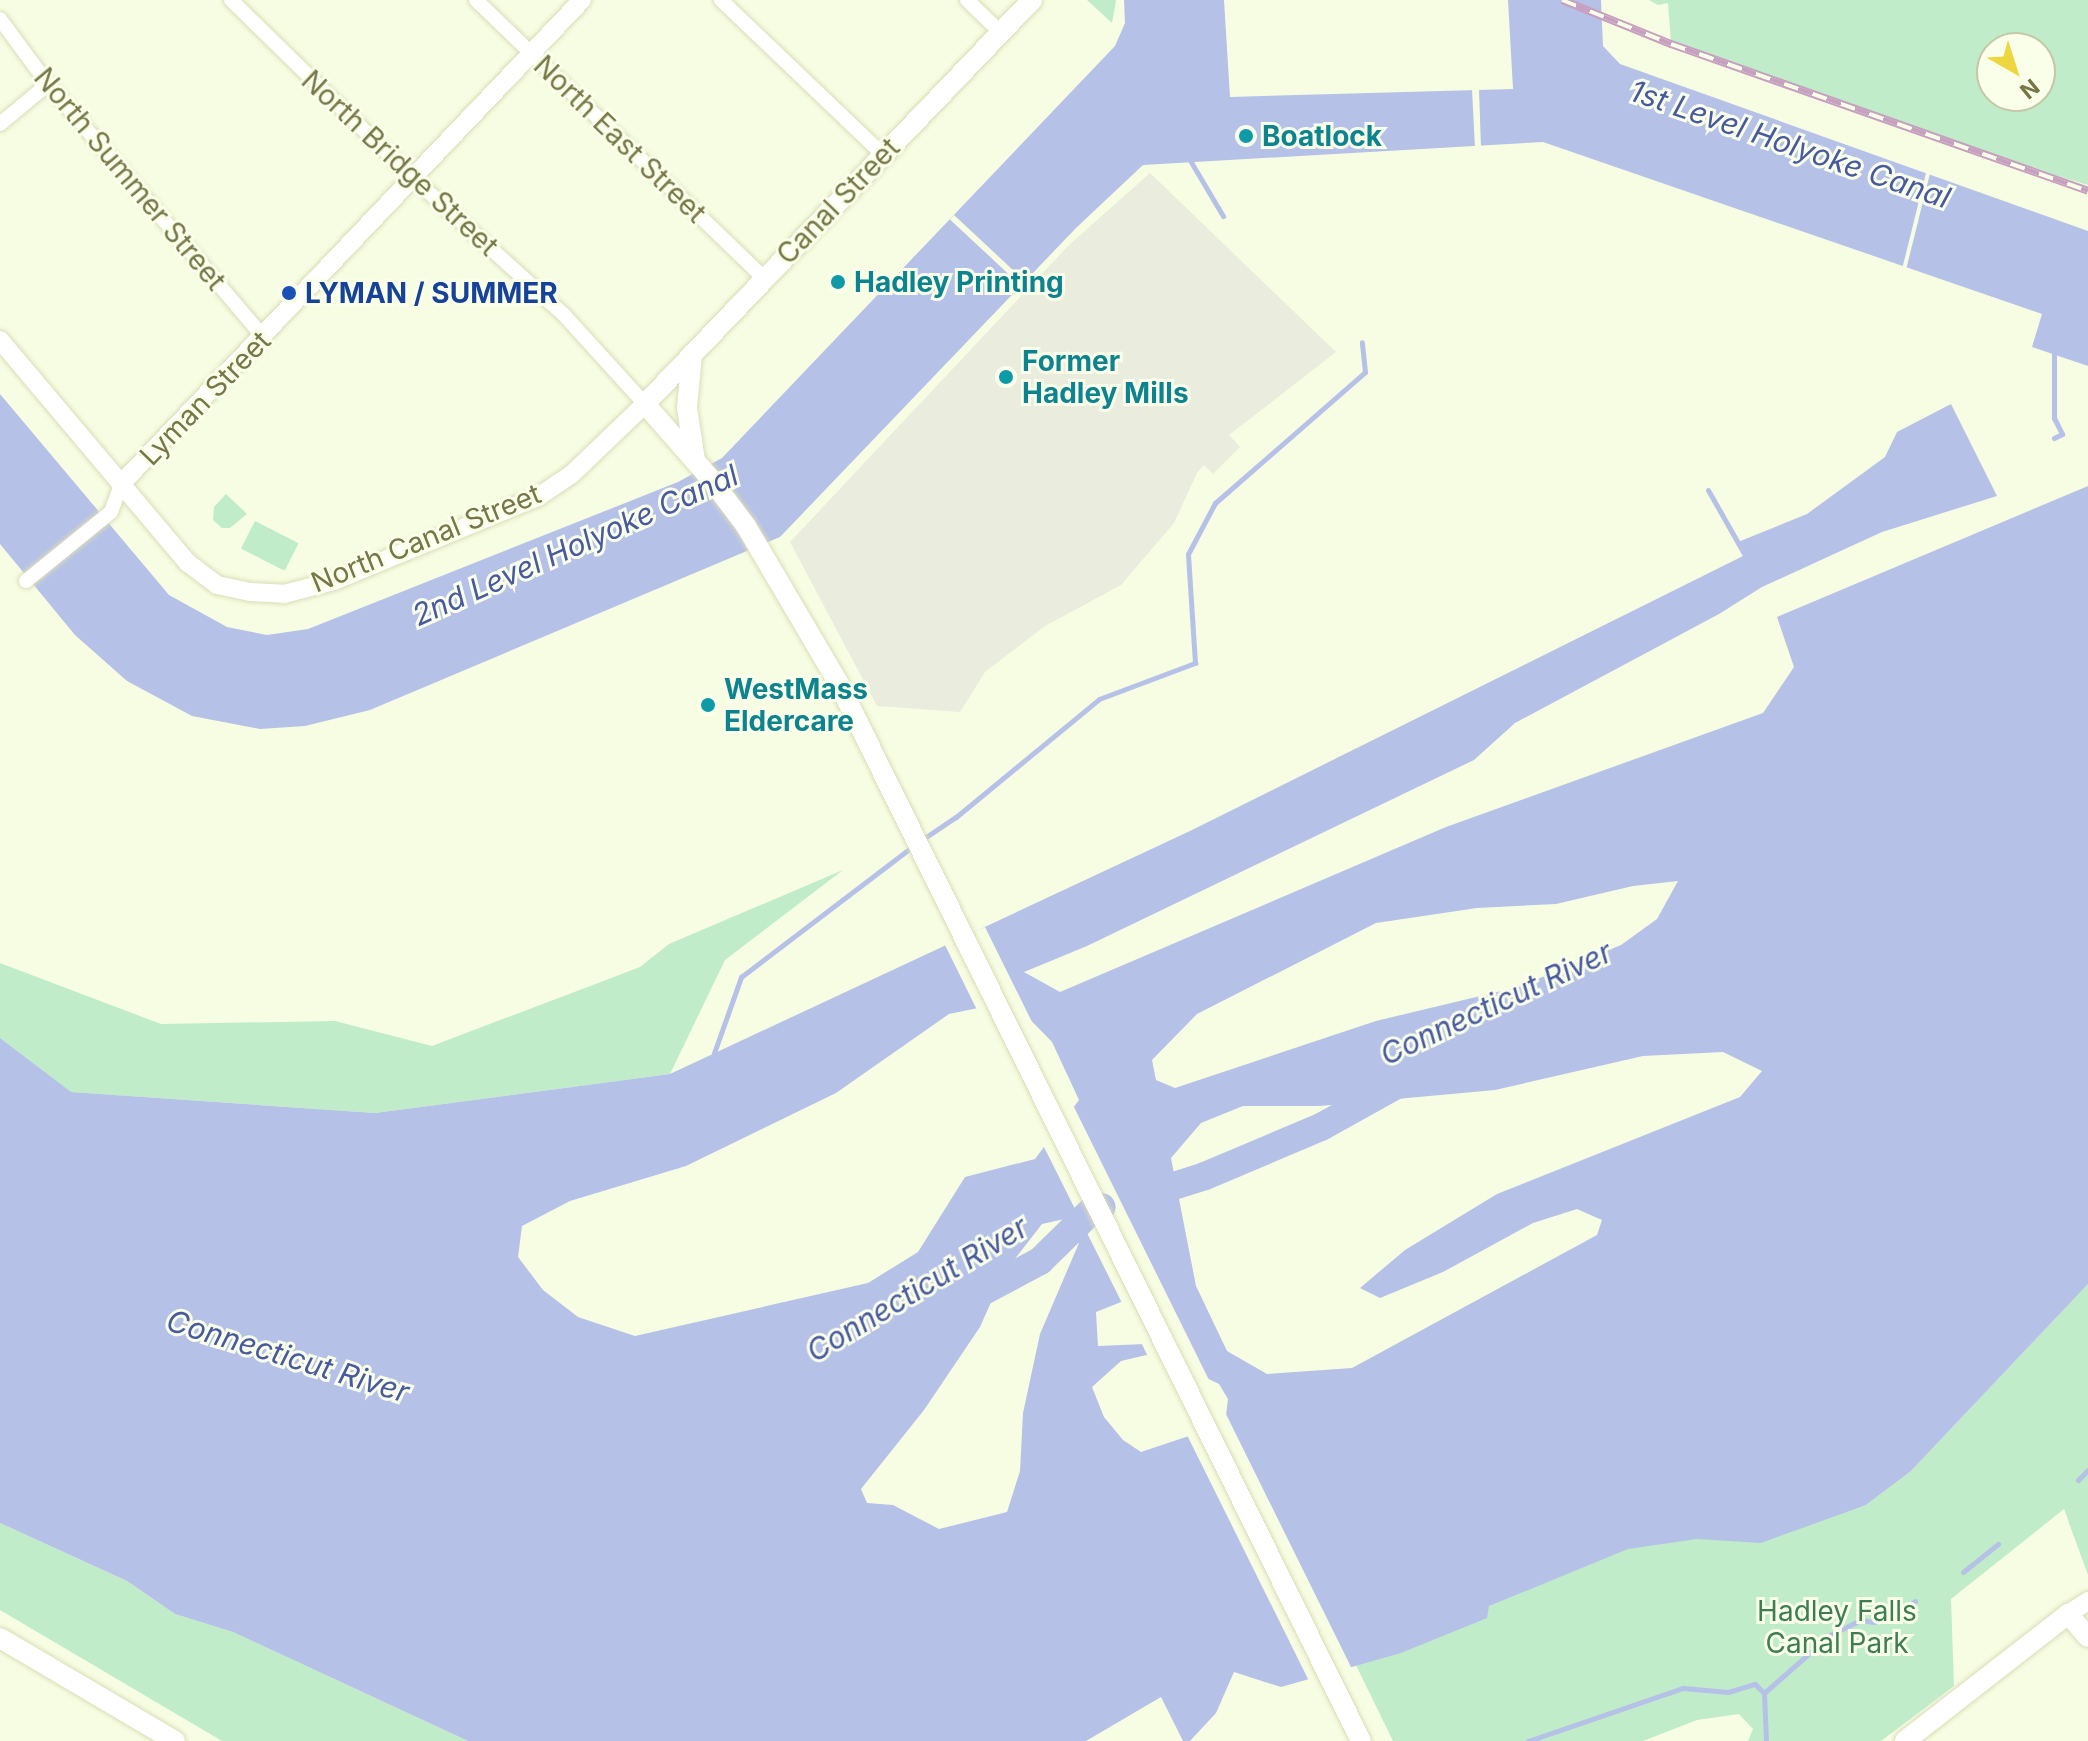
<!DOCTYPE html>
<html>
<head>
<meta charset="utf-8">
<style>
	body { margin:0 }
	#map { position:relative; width:2088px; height:1741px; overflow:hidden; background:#f7fde2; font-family:Inter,sans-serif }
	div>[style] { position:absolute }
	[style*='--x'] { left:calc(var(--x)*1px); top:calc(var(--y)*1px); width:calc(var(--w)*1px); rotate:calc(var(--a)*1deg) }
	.industrial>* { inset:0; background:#eaecdd }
	.green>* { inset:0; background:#c0ecca; transform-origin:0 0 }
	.water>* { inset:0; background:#b6c1e8 }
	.pier>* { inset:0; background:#f7fde2; transform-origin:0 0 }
	.stream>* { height:5px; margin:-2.5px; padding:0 2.5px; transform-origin:2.5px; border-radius:2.5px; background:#b6c1e8 }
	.river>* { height:28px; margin:-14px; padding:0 14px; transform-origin:14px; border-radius:14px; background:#b6c1e8 }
	.roads { filter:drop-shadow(0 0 2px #daddb8) drop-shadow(0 0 2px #daddb8) }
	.minor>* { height:14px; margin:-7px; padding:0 7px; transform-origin:7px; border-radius:7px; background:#fff }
	.tertiary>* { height:18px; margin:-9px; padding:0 9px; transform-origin:9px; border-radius:9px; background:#fff }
	.secondary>* { height:20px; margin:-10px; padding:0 10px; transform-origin:10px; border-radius:10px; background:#fff }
	.rail>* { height:8px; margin-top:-4px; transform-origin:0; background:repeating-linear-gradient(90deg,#faffe9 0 15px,#c7a0c0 0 30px); box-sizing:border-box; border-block:2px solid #c7a0c0 }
	.dots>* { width:22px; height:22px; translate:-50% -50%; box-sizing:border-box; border:4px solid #faffe9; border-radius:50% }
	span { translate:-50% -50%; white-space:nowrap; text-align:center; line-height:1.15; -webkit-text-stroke:6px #faffe9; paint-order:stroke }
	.culture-label { font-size:28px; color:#0d838f; font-weight:700 }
	.left { translate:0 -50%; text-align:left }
	.street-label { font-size:28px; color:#767647 }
	.transit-label { font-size:28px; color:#164399; font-weight:700 }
	.park-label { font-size:28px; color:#3e7d54 }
	.water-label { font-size:30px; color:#4859a1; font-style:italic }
	.north { position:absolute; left:1976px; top:32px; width:80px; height:80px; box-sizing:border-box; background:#faffe9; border:2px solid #c5c8a8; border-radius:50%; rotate:141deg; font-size:22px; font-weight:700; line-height:32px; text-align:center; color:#767647 }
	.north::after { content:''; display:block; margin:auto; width:28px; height:36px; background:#eed640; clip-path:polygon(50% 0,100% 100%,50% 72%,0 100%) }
</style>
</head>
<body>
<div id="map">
	<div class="industrial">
		<i style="clip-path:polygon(1150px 173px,1336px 352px,1229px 435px,1240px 447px,1213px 474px,1204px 465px,1197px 473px,1174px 523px,1121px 585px,1045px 626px,985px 672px,960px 712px,877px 706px,790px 542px,1069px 245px)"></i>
	</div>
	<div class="green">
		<i style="clip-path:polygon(1087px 0,1116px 0,1112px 23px)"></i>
		<i style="clip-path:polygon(evenodd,1649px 0,2088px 0,2088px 185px,1975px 151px,1671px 43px,1668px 3px,1658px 5px,1649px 0,1992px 48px,2040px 48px,2040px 96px,1992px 96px,1992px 48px)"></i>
		<i style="clip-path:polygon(226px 494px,247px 514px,230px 528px,222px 528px,213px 520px,214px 507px)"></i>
		<i style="left:255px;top:521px;width:49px;height:31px;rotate:27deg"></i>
		<i style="clip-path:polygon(843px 870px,725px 960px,670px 1074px,375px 1113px,70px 1092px,0 1038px,0 963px,161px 1024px,335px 1021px,432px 1046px,640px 967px,669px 944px)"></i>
		<i style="clip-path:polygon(2088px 1284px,2088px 1575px,2064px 1509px,1951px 1599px,1954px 1686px,1881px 1741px,1748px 1741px,1753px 1729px,1739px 1714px,1697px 1720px,1643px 1741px,1393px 1741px,1333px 1618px,1435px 1572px,1866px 1505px,1911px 1471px)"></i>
		<i style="clip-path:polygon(0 1523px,127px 1581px,175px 1614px,233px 1632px,468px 1741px,222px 1741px,0 1610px)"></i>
	</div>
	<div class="water">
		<i style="clip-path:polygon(1124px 0,1224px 0,1230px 97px,1513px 89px,1508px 0,1601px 0,1603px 46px,1620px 64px,2088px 231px,2088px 366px,2032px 347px,2042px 314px,1543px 142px,1143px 165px,1076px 228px,780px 537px,370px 710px,305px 726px,260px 729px,192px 716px,127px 681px,75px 635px,0 544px,0 394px,169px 595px,227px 627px,267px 635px,308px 629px,678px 482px,722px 458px,1115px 46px,1125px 23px)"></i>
		<i style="clip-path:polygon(evenodd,1951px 404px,1997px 496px,1882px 532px,1762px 587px,1719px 614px,1515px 723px,1474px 760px,1087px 946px,1024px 972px,1060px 992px,1446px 827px,1763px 713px,1794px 667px,1777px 617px,2088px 486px,2088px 1284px,1911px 1471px,1866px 1505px,1761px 1543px,1697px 1539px,1628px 1549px,1489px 1606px,1487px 1618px,1401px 1653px,1281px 1687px,1234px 1672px,1216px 1713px,1190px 1741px,1183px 1741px,1161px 1697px,1086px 1741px,468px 1741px,233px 1632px,175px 1614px,127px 1581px,0 1523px,0 1038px,71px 1092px,375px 1113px,670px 1074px,1190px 831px,1745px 555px,1738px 542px,1807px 514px,1885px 457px,1897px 432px,1951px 404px,1678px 881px,1657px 919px,1621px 945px,1518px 987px,1376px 1021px,1175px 1088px,1156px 1080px,1152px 1060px,1197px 1014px,1376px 923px,1477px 908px,1556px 904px,1633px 886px,1678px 881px,1951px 404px,1012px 1001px,1052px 1042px,1079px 1100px,1035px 1159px,965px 1177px,918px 1252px,868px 1283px,635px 1336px,578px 1317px,543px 1290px,518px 1257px,522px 1226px,570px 1201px,686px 1166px,836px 1093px,949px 1014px,1012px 1001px,1951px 404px,1723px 1052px,1762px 1071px,1740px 1097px,1497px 1194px,1405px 1250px,1360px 1288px,1380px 1298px,1443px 1272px,1533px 1223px,1577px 1209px,1602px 1220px,1597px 1235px,1352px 1368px,1267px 1374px,1227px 1351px,1196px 1286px,1171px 1158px,1201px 1123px,1243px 1106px,1320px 1106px,1495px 1090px,1643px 1056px,1723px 1052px,1951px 404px,1069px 1218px,1079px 1243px,1040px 1334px,1023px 1413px,1020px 1471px,1007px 1512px,939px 1529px,893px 1505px,867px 1503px,861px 1489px,924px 1410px,980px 1327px,1004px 1273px,1042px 1224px,1069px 1218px,1951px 404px,1156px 1288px,1173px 1321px,1145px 1344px,1098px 1346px,1096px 1312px,1156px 1288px,1951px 404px,1155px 1353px,1219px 1384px,1228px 1399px,1225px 1424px,1141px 1452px,1123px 1440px,1104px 1417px,1092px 1387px,1121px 1361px,1155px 1353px)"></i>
	</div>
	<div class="pier">
		<i style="clip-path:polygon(1472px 89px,1479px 89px,1481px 148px,1475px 148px)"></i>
		<i style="left:1927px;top:169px;width:4px;height:103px;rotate:14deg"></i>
		<i style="left:954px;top:215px;width:102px;height:6px;rotate:43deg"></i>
		<i style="clip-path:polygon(985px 927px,1037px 1032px,1011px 1005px,978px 1012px,945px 945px)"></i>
		<i style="clip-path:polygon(1072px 1103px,1211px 1384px,1155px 1357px,1149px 1359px,1140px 1340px,1168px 1320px,1154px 1293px,1123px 1305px,1042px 1143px)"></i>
		<i style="clip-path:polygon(1223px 1408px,1353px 1671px,1310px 1683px,1186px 1433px,1221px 1422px)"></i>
	</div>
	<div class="stream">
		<i style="--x:1191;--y:162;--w:63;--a:59.3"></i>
		<i style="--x:2054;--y:354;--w:64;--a:90"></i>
		<i style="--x:2054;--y:418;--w:18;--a:63"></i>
		<i style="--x:2062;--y:434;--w:9;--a:153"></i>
		<i style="--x:1708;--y:490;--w:75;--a:60.4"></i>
		<i style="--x:923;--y:839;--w:40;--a:-34"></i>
		<i style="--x:956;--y:817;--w:185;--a:-39.5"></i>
		<i style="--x:1099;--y:699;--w:103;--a:-20.6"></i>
		<i style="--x:1195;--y:663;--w:109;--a:-93.7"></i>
		<i style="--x:1188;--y:554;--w:58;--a:-62.1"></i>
		<i style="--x:1215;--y:503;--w:199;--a:-41.1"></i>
		<i style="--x:1365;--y:372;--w:30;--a:-96"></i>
		<i style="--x:714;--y:1053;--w:81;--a:-70.4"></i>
		<i style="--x:741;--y:977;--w:218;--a:-37.3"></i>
		<i style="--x:2078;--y:1480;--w:14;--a:-45"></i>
		<i style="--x:1963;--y:1572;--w:45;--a:-38.7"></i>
		<i style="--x:1764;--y:1693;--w:88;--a:-41.3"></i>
		<i style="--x:1830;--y:1635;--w:34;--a:-26"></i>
		<i style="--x:1861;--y:1620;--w:13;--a:9"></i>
		<i style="--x:1874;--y:1622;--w:20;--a:-20"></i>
		<i style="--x:1893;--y:1615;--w:26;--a:-32"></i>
		<i style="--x:1528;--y:1741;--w:164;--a:-18.9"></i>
		<i style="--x:1683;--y:1688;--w:45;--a:5.1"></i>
		<i style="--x:1728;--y:1692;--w:28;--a:-17"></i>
		<i style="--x:1755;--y:1684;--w:13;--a:45"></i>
		<i style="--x:1764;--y:1693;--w:48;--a:87.6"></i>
	</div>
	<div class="river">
		<i style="--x:1142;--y:1196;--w:66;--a:-17.6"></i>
		<i style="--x:1205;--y:1176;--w:126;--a:-22.9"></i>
		<i style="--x:1321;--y:1127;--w:90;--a:-29.1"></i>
		<i style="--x:967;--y:1300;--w:83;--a:-28.1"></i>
		<i style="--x:1040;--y:1261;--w:73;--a:-44.4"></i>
		<i style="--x:1092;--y:1210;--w:10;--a:-17"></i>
	</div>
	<div class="roads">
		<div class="minor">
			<i style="--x:231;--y:0;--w:255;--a:44.4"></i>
			<i style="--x:413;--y:178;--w:204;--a:42.2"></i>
			<i style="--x:564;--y:315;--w:120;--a:47.7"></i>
			<i style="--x:476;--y:0;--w:400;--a:44"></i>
			<i style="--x:721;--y:0;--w:224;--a:43.7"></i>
			<i style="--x:967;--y:0;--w:47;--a:44.1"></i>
			<i style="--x:0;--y:19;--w:81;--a:53.6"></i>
			<i style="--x:48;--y:84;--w:332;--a:49.6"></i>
			<i style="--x:0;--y:124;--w:62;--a:-39.8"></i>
			<i style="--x:26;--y:581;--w:109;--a:-39.1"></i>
			<i style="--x:111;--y:512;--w:30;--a:-70"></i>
		</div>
		<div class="tertiary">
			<i style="--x:0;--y:340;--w:292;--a:49.9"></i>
			<i style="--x:188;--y:563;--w:36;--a:37"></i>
			<i style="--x:217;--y:585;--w:34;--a:12"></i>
			<i style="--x:250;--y:592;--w:34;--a:3"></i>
			<i style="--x:284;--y:594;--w:52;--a:-14.6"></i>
			<i style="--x:334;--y:581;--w:221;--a:-22.4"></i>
			<i style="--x:538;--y:497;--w:41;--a:-34.1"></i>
			<i style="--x:572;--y:474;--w:101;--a:-43.8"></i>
			<i style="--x:121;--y:484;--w:668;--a:-46.39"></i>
			<i style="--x:2068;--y:1614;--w:24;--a:-33"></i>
		</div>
		<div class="secondary">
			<i style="--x:1032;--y:0;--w:559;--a:133.77"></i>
			<i style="--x:645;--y:404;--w:98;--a:48.7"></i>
			<i style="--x:710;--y:478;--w:60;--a:53.1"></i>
			<i style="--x:746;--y:526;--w:181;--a:59.5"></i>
			<i style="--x:838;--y:682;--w:1181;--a:63.72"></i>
			<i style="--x:692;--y:354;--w:54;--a:95.3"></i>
			<i style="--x:687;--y:408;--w:53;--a:81.3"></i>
			<i style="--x:0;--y:1638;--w:203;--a:30.5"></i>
			<i style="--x:1905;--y:1741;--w:207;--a:-37.9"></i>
			<i style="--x:2068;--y:1614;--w:30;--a:49"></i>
		</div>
	</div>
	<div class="rail">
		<i style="--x:1562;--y:0;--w:118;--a:22"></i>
		<i style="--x:1671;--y:44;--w:442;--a:19.4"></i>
	</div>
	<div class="dots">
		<i style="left:1246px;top:136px;background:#0f9aa8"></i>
		<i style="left:838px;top:282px;background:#0f9aa8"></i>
		<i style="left:289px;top:293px;background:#1a4fb4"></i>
		<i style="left:1006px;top:377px;background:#0f9aa8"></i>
		<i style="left:708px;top:705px;background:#0f9aa8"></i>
	</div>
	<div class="culture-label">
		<span class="left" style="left:1262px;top:136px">Boatlock</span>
		<span class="left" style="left:854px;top:282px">Hadley Printing</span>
		<span class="left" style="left:1022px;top:377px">Former<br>Hadley Mills</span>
		<span class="left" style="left:724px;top:705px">WestMass<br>Eldercare</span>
	</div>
	<div class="street-label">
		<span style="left:620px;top:139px;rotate:44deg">North East Street</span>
		<span style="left:400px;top:163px;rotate:43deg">North Bridge Street</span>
		<span style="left:130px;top:179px;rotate:50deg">North Summer Street</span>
		<span style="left:838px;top:201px;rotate:-46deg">Canal Street</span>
		<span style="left:205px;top:398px;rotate:-46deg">Lyman Street</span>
		<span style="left:426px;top:538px;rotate:-22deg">North Canal Street</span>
	</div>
	<div class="transit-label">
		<span class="left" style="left:305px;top:293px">LYMAN / SUMMER</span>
	</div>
	<div class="park-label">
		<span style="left:1837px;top:1627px">Hadley Falls<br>Canal Park</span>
	</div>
	<div class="water-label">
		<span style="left:1790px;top:144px;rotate:19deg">1st Level Holyoke Canal</span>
		<span style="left:575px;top:545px;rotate:-24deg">2nd Level Holyoke Canal</span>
		<span style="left:1496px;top:1003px;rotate:-25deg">Connecticut River</span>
		<span style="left:917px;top:1289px;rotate:-31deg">Connecticut River</span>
		<span style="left:288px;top:1356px;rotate:17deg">Connecticut River</span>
	</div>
	<div class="north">N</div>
</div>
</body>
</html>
